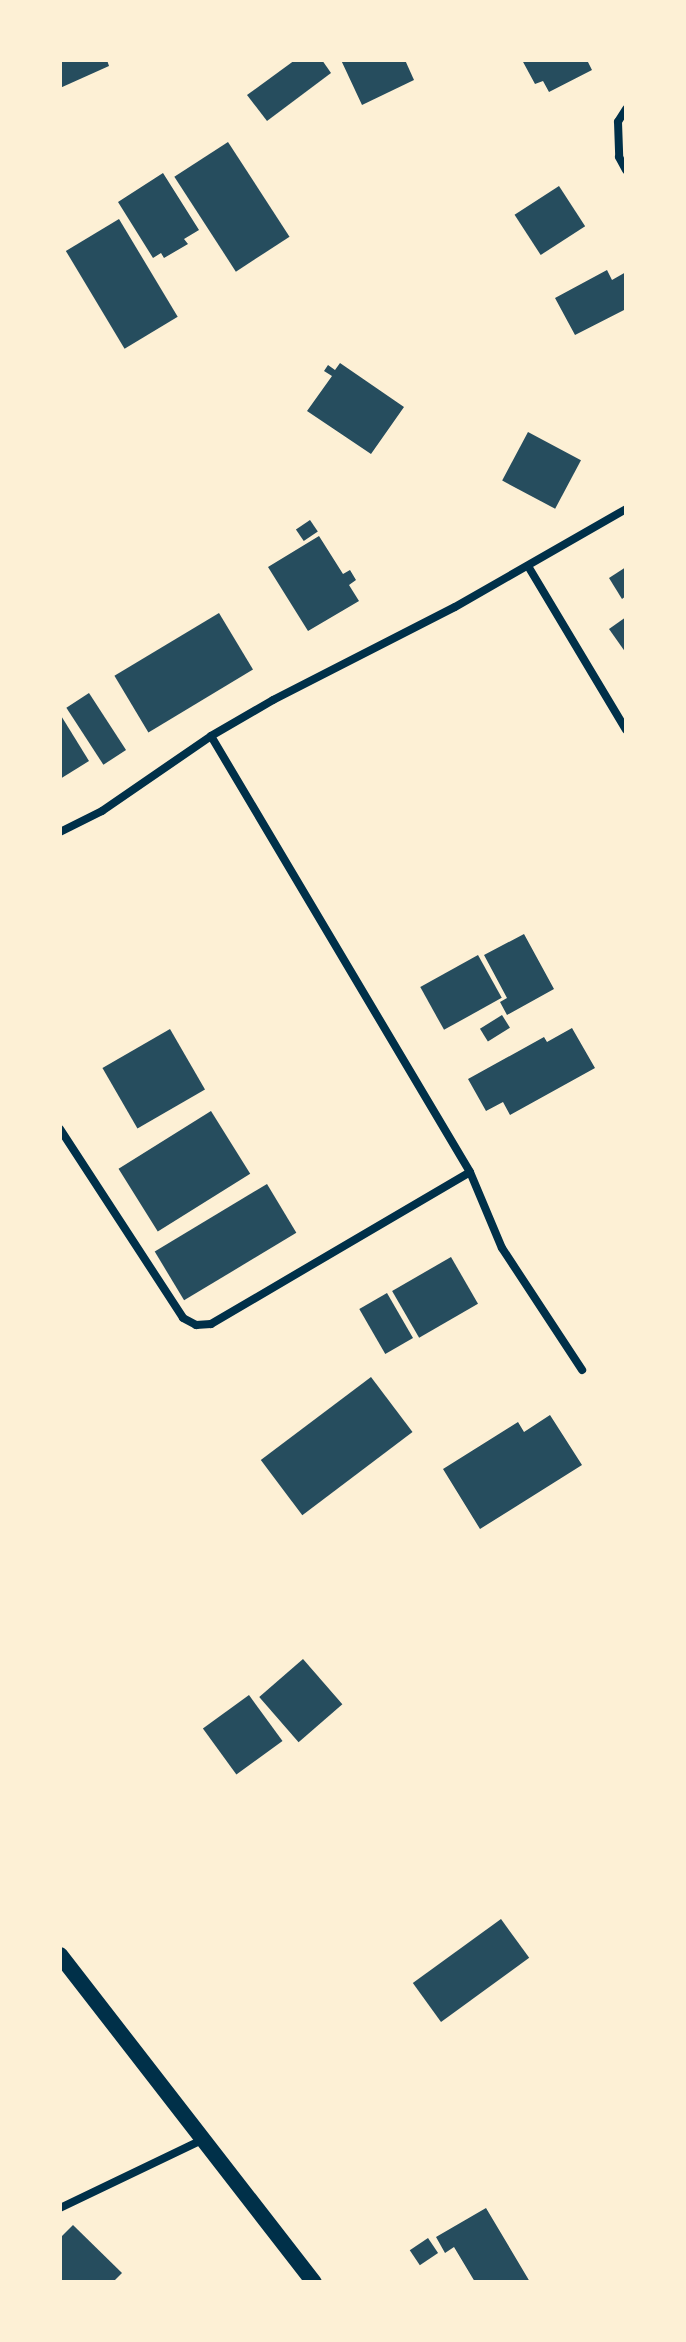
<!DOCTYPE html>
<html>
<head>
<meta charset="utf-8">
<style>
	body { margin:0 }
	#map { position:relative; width:686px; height:2342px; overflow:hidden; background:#fdf0d5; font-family:Barlow,sans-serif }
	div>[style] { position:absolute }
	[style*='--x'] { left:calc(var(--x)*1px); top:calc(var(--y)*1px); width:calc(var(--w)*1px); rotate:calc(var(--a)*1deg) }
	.building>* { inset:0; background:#264d5e; transform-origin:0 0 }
	.minor>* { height:8px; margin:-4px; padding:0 4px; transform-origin:4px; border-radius:4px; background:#003049 }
	.secondary>* { height:16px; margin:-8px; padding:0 8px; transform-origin:8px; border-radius:8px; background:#003049 }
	span { translate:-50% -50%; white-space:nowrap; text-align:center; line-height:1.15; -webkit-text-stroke:7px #fdf0d5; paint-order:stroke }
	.frame { position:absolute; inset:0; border:62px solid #fdf0d5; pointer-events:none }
</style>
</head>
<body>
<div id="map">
	<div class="building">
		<i style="clip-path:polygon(60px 60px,107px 60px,109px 66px,60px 88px)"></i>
		<i style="clip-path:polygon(295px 60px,322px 60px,331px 73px,267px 121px,247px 95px)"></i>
		<i style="clip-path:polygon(341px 60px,405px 60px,414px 80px,362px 105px)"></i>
		<i style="clip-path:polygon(522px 60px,587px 60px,592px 70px,549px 92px,543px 81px,535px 84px)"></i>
		<i style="left:228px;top:142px;width:113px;height:64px;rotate:57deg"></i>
		<i style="clip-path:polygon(163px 173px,199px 230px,184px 239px,188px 244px,164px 258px,161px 253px,153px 258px,118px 202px)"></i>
		<i style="left:559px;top:186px;width:48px;height:53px;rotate:57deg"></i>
		<i style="left:119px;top:219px;width:114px;height:62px;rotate:59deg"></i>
		<i style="clip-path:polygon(607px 270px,612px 280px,626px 272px,626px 309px,575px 335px,555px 298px)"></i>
		<i style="clip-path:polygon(340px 363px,404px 407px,371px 454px,307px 411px,332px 376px,324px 371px,328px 365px,335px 370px)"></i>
		<i style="left:528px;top:432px;width:60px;height:55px;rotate:28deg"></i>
		<i style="left:310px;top:520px;width:14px;height:17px;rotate:56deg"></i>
		<i style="clip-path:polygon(319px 536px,343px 574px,350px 570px,356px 580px,349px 585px,359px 601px,308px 631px,268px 567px)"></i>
		<i style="clip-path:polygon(626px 567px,626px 596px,622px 599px,609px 578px)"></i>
		<i style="left:219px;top:613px;width:66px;height:122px;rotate:59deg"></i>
		<i style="clip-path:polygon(626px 617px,626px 653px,609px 629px)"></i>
		<i style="left:89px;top:693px;width:68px;height:27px;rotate:57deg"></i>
		<i style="clip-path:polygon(60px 714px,89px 761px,60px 779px)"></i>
		<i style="clip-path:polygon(524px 934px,554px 989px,507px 1015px,500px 1002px,507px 998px,484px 955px)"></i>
		<i style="left:478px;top:955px;width:49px;height:66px;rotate:61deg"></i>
		<i style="left:502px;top:1015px;width:15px;height:26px;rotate:58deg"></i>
		<i style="clip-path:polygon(572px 1028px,595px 1068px,510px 1115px,503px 1102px,486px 1111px,468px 1079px,544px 1037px,547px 1042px)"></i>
		<i style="left:170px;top:1029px;width:70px;height:78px;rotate:60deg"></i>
		<i style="left:211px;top:1111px;width:74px;height:109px;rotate:58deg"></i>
		<i style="left:267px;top:1184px;width:57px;height:131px;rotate:59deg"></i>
		<i style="left:451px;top:1257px;width:54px;height:68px;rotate:60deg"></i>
		<i style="left:387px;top:1293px;width:52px;height:32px;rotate:60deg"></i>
		<i style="left:371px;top:1377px;width:69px;height:138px;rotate:53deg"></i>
		<i style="clip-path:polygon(550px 1415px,582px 1465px,480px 1529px,443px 1469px,518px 1422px,524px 1432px)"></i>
		<i style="left:303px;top:1659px;width:60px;height:58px;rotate:49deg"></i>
		<i style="left:249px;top:1695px;width:57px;height:57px;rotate:54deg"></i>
		<i style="left:501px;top:1919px;width:48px;height:109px;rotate:54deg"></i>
		<i style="clip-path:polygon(486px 2208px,530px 2282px,475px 2282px,454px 2247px,445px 2253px,436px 2237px)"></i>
		<i style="clip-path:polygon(73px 2225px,122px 2273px,113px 2282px,60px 2282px,60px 2238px)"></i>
		<i style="left:428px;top:2238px;width:18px;height:22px;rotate:56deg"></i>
	</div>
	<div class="minor">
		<i style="--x:626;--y:109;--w:15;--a:122"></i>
		<i style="--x:618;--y:122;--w:35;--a:88"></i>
		<i style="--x:619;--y:157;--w:15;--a:62"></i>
		<i style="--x:528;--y:566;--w:191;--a:59.1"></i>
		<i style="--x:211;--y:736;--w:507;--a:59.29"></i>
		<i style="--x:470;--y:1172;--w:82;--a:67.2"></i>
		<i style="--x:502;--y:1248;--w:146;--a:56.7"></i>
		<i style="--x:60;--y:832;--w:47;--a:-26.6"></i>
		<i style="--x:102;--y:811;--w:132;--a:-34.5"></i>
		<i style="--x:211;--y:736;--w:72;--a:-30.1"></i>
		<i style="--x:273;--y:700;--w:204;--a:-27.1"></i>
		<i style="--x:455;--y:607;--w:197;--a:-29.8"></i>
		<i style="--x:60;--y:1129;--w:225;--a:56.9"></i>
		<i style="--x:183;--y:1318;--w:15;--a:28"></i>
		<i style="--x:196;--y:1325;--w:15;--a:-4"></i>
		<i style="--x:211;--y:1324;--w:300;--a:-30.4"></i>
		<i style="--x:60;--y:2208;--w:157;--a:-25.6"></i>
	</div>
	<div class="secondary">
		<i style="--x:60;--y:1955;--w:414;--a:52.2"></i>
	</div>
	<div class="frame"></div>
</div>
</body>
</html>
